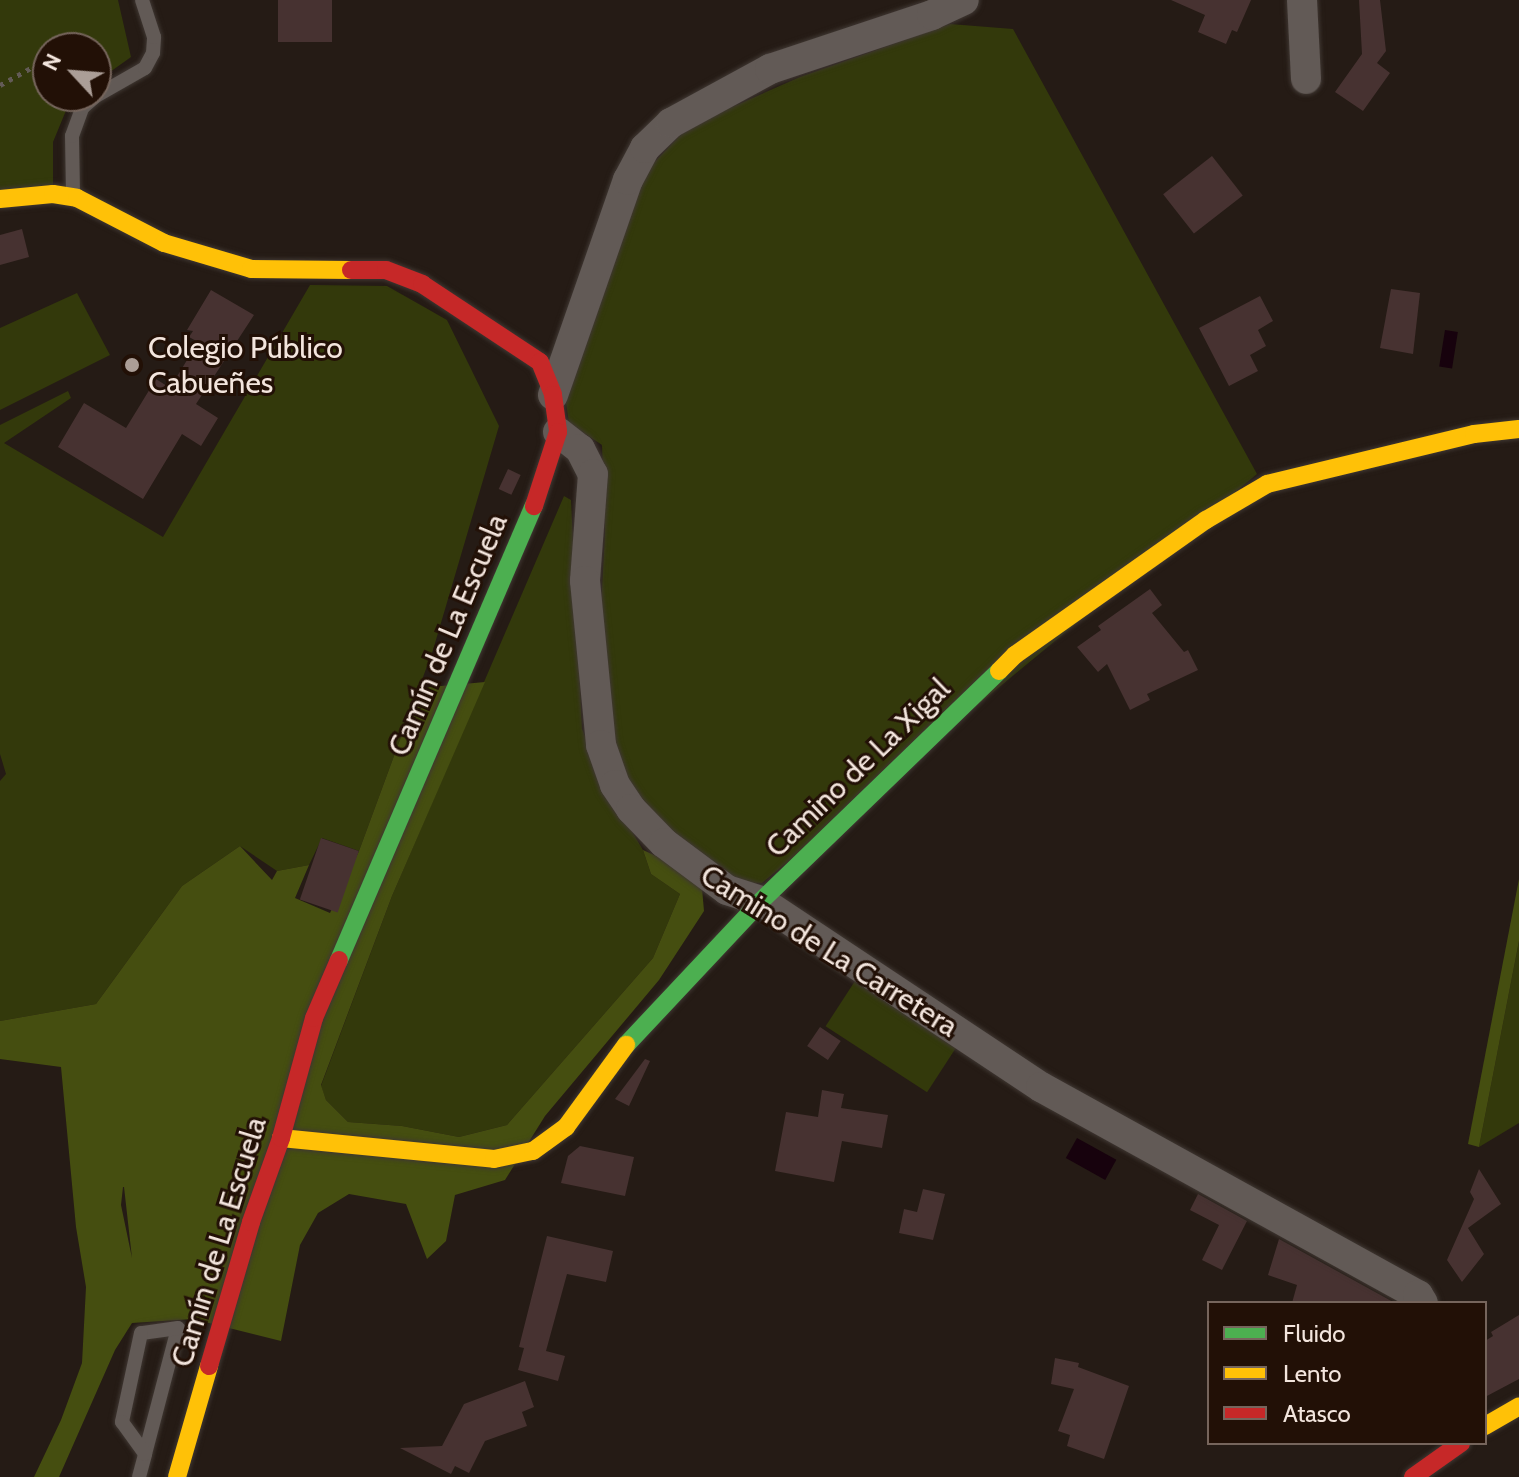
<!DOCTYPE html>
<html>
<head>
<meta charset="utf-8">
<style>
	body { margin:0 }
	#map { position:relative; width:1519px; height:1477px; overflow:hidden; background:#251b15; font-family:Cabin,sans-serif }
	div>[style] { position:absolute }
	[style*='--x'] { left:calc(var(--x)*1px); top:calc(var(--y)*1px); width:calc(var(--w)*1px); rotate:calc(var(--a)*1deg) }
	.green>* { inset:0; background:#33390b; transform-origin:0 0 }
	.forest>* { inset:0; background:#454e10 }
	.water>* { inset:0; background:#17020d; transform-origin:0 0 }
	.building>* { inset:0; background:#473231; transform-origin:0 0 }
	.path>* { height:5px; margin-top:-2.5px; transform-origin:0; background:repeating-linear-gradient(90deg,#635b56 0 4px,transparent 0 10px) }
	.roads { filter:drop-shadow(0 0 2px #3f3732) drop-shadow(0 0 2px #3f3732) }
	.lane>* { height:14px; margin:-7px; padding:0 7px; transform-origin:7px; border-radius:7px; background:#625a56 }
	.street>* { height:30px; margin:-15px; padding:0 15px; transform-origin:15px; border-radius:15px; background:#625a56 }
	.fast>* { height:18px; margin:-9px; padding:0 9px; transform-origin:9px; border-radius:9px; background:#4caf50 }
	.slow>* { height:18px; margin:-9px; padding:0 9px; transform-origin:9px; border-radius:9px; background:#ffc107 }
	.jam>* { height:18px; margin:-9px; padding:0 9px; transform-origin:9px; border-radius:9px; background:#c62828 }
	.dots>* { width:22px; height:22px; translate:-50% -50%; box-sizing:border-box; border:4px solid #221006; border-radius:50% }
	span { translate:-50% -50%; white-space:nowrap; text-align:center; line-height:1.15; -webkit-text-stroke:6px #221006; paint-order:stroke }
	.poi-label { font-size:30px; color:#f3e5dd }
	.left { translate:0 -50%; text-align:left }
	.street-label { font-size:30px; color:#f3e5dd }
	.legend { position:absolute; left:1207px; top:1301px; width:280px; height:144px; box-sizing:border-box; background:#221006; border:2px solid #76655c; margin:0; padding:10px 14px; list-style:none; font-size:24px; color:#f3e5dd }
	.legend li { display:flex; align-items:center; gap:16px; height:40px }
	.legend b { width:40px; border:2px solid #76655c }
	.north { position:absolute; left:32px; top:32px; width:80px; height:80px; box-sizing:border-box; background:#221006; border:2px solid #76655c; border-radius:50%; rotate:296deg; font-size:22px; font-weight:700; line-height:32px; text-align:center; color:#f3e5dd }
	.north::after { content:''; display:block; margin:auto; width:28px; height:36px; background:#ab9e97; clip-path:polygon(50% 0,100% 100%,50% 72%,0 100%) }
</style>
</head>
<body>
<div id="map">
	<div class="green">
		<i style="clip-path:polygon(0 0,118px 0,131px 57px,96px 82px,96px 48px,48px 48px,48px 96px,77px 96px,70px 101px,53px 142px,53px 194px,0 199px)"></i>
		<i style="clip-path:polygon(950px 24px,1013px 29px,1257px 474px,762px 883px,728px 882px,659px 823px,620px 779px,599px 645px,605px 532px,602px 445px,569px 423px,566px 403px,646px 171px,689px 126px,800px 77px)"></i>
		<i style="clip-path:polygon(310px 285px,387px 286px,447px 320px,499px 426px,433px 650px,359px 851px,322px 838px,309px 865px,277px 871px,240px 846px,182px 886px,96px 1004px,0 1021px,0 781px,6px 774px,0 754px,0 425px,68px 391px,71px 398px,4px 443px,163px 537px)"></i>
		<i style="clip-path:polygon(77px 293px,110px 355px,0 410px,0 328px)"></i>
		<i style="clip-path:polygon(564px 496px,571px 500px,582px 729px,610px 795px,643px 850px,651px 874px,680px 894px,653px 958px,507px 1125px,459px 1137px,402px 1126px,348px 1122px,326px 1100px,321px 1086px,392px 896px)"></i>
		<i style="clip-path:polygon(1519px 941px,1519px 1123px,1479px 1147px)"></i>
		<i style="left:855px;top:981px;width:121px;height:54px;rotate:33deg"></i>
	</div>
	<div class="forest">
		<i style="clip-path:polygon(evenodd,485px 682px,392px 896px,321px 1085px,326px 1100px,348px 1122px,402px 1126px,459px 1137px,507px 1125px,653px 958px,680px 894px,651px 874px,643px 850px,676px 865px,702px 888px,704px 911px,659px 980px,545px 1116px,505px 1180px,455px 1195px,446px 1241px,427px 1259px,406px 1204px,349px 1194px,318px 1213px,300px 1245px,281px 1341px,193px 1319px,132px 1323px,115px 1350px,59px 1477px,34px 1477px,61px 1420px,82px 1363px,86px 1287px,76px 1227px,61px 1067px,0 1059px,0 1021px,96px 1004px,182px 886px,240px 846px,272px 880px,277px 871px,309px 865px,295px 898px,330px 913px,359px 851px,419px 688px,485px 682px,123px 1187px,124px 1187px,132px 1258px,121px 1205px,123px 1187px)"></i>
		<i style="clip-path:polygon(1519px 879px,1519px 941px,1479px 1147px,1468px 1144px)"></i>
	</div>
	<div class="water">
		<i style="left:1445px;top:330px;width:13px;height:37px;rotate:9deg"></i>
		<i style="left:1077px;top:1138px;width:45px;height:23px;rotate:29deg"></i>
	</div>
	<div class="building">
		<i style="left:278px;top:0;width:54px;height:42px"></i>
		<i style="clip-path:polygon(1171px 0,1251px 0,1237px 32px,1232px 30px,1226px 44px,1198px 32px,1205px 15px)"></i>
		<i style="clip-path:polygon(1359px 0,1380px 0,1386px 51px,1377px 63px,1390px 73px,1363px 111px,1335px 92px,1362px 54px)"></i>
		<i style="left:1212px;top:156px;width:50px;height:62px;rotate:52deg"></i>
		<i style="clip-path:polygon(22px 229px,29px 257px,0 265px,0 235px)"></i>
		<i style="clip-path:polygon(1391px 289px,1420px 293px,1413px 354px,1380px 348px)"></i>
		<i style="clip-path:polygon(211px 290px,254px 315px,196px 404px,218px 418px,201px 446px,182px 434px,143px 499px,58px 447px,84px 403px,126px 428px,156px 379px,170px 388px,198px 342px,189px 337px,193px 331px,187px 330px)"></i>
		<i style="clip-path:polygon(1260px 296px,1273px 321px,1258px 330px,1266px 346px,1250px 355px,1258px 371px,1229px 386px,1199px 328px)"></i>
		<i style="left:508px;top:469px;width:14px;height:22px;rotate:25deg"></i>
		<i style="clip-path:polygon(1150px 589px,1162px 605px,1152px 613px,1184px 652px,1188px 650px,1198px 670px,1147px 694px,1150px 700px,1130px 710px,1107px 664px,1098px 672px,1077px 647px,1101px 630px,1098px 626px)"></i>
		<i style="left:321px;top:838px;width:40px;height:65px;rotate:19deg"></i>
		<i style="left:820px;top:1027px;width:25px;height:23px;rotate:34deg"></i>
		<i style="clip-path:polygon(645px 1059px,650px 1061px,629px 1106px,615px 1099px)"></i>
		<i style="clip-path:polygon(822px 1090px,844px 1094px,841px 1108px,888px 1115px,882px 1148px,842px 1141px,834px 1182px,775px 1171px,786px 1112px,818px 1117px)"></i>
		<i style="clip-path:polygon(580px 1146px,634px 1157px,625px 1196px,561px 1183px,568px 1156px)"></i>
		<i style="clip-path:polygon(1479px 1169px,1501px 1204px,1468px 1228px,1484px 1254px,1462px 1282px,1447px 1260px,1474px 1199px,1470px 1192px)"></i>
		<i style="clip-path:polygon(923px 1189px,945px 1194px,933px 1240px,899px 1233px,904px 1209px,917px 1212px)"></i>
		<i style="clip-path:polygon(1198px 1194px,1247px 1221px,1222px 1270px,1202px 1260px,1219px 1225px,1190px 1210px)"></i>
		<i style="clip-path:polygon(547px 1236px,613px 1251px,606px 1282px,567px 1274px,546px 1351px,565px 1356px,558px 1381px,518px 1370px,524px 1348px,519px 1347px)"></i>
		<i style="clip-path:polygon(1279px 1239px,1395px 1303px,1292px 1303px,1297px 1285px,1268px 1275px)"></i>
		<i style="clip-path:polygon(1519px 1315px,1519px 1379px,1485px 1397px,1485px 1341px,1493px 1336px,1491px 1332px)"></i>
		<i style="clip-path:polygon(1055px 1358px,1079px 1363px,1078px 1367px,1129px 1386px,1104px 1459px,1067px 1446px,1070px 1435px,1058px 1431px,1074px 1389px,1051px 1384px)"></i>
		<i style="clip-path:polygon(525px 1381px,534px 1407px,522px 1412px,527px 1426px,485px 1441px,469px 1473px,455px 1466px,451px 1474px,400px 1448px,442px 1446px,464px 1404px)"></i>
	</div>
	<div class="path">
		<i style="--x:0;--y:85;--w:37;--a:-29"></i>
	</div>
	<div class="roads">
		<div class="lane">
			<i style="--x:96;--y:96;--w:56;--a:-29.7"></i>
			<i style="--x:145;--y:68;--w:17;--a:-62"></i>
			<i style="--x:153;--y:53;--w:16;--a:-86"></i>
			<i style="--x:154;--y:37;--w:39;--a:-108"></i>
			<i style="--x:73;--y:193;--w:57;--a:-91"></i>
			<i style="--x:72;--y:136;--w:30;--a:-70"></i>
			<i style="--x:82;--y:108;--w:18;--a:-41"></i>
			<i style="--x:139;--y:1477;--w:24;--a:-75"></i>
			<i style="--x:145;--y:1454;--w:130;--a:-75.3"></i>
			<i style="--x:178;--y:1328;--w:37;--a:172"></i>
			<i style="--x:141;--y:1333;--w:91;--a:102.1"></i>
			<i style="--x:122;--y:1422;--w:39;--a:54"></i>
		</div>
		<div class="street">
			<i style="--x:1302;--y:0;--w:79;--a:87.1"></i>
			<i style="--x:553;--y:395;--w:228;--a:-70.8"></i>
			<i style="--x:628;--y:180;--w:36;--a:-62"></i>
			<i style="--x:645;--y:148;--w:36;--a:-44"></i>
			<i style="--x:671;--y:123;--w:113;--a:-28.6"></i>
			<i style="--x:770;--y:69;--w:171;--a:-18.4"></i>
			<i style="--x:932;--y:15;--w:35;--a:-25"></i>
			<i style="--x:558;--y:432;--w:28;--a:38"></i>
			<i style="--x:580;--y:449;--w:28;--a:63"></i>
			<i style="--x:593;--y:474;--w:107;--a:94.3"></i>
			<i style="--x:585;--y:581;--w:165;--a:84.4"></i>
			<i style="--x:601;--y:745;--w:42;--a:70.7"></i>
			<i style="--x:615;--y:785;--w:29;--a:56"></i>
			<i style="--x:631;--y:809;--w:47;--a:45.9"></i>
			<i style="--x:664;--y:843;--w:79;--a:36.7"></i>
			<i style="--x:727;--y:890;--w:36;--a:18"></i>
			<i style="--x:761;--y:901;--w:336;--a:33.6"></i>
			<i style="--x:1041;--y:1087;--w:431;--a:28.9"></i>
			<i style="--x:1418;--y:1295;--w:9;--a:58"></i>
		</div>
		<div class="fast">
			<i style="--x:339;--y:960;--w:494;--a:-66.8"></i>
			<i style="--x:626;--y:1045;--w:197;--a:-46.8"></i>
			<i style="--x:761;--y:901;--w:331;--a:-44"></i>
		</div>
		<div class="slow">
			<i style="--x:0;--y:199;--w:53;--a:-5.4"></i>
			<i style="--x:53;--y:194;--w:24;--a:9"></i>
			<i style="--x:77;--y:198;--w:98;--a:27.3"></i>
			<i style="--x:164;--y:243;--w:91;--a:16.6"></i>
			<i style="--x:251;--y:269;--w:100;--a:0.6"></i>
			<i style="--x:999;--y:671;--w:23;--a:-45"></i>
			<i style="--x:1015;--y:655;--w:234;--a:-35.3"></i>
			<i style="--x:1206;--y:520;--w:71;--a:-30.5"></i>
			<i style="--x:1267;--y:484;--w:213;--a:-13.6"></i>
			<i style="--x:1474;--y:434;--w:45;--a:-6.3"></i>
			<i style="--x:281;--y:1138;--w:214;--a:5.6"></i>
			<i style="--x:494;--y:1159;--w:40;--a:-12"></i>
			<i style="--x:533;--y:1151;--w:41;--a:-36"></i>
			<i style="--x:566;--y:1127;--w:102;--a:-53.8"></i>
			<i style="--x:1485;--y:1426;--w:39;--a:-30"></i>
			<i style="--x:177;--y:1477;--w:116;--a:-73.9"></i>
		</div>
		<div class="jam">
			<i style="--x:351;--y:270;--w:35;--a:0"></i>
			<i style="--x:386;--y:270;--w:39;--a:21"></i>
			<i style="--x:422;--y:284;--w:141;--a:33.5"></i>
			<i style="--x:540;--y:362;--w:35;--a:68"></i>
			<i style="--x:553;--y:395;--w:37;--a:82"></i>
			<i style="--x:558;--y:432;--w:78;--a:108"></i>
			<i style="--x:209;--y:1366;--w:150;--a:-73.7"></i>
			<i style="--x:251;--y:1222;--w:89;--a:-70.3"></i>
			<i style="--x:281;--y:1138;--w:124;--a:-74.6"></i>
			<i style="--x:314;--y:1018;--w:63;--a:-66.7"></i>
			<i style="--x:1413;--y:1477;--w:59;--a:-35.3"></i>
		</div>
	</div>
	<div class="dots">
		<i style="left:132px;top:365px;background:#ab9e97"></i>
	</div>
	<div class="poi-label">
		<span class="left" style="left:148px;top:365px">Colegio Público<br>Cabueñes</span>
	</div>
	<div class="street-label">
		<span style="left:448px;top:635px;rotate:-67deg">Camín de La Escuela</span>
		<span style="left:858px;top:768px;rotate:-44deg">Camino de La Xigal</span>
		<span style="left:829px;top:951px;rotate:32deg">Camino de La Carretera</span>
		<span style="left:219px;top:1242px;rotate:-73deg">Camín de La Escuela</span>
	</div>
	<ul class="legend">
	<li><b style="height:10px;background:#4caf50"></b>Fluido</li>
	<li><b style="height:10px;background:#ffc107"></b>Lento</li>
	<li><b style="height:10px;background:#c62828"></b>Atasco</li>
	</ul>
	<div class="north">N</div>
</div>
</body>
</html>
